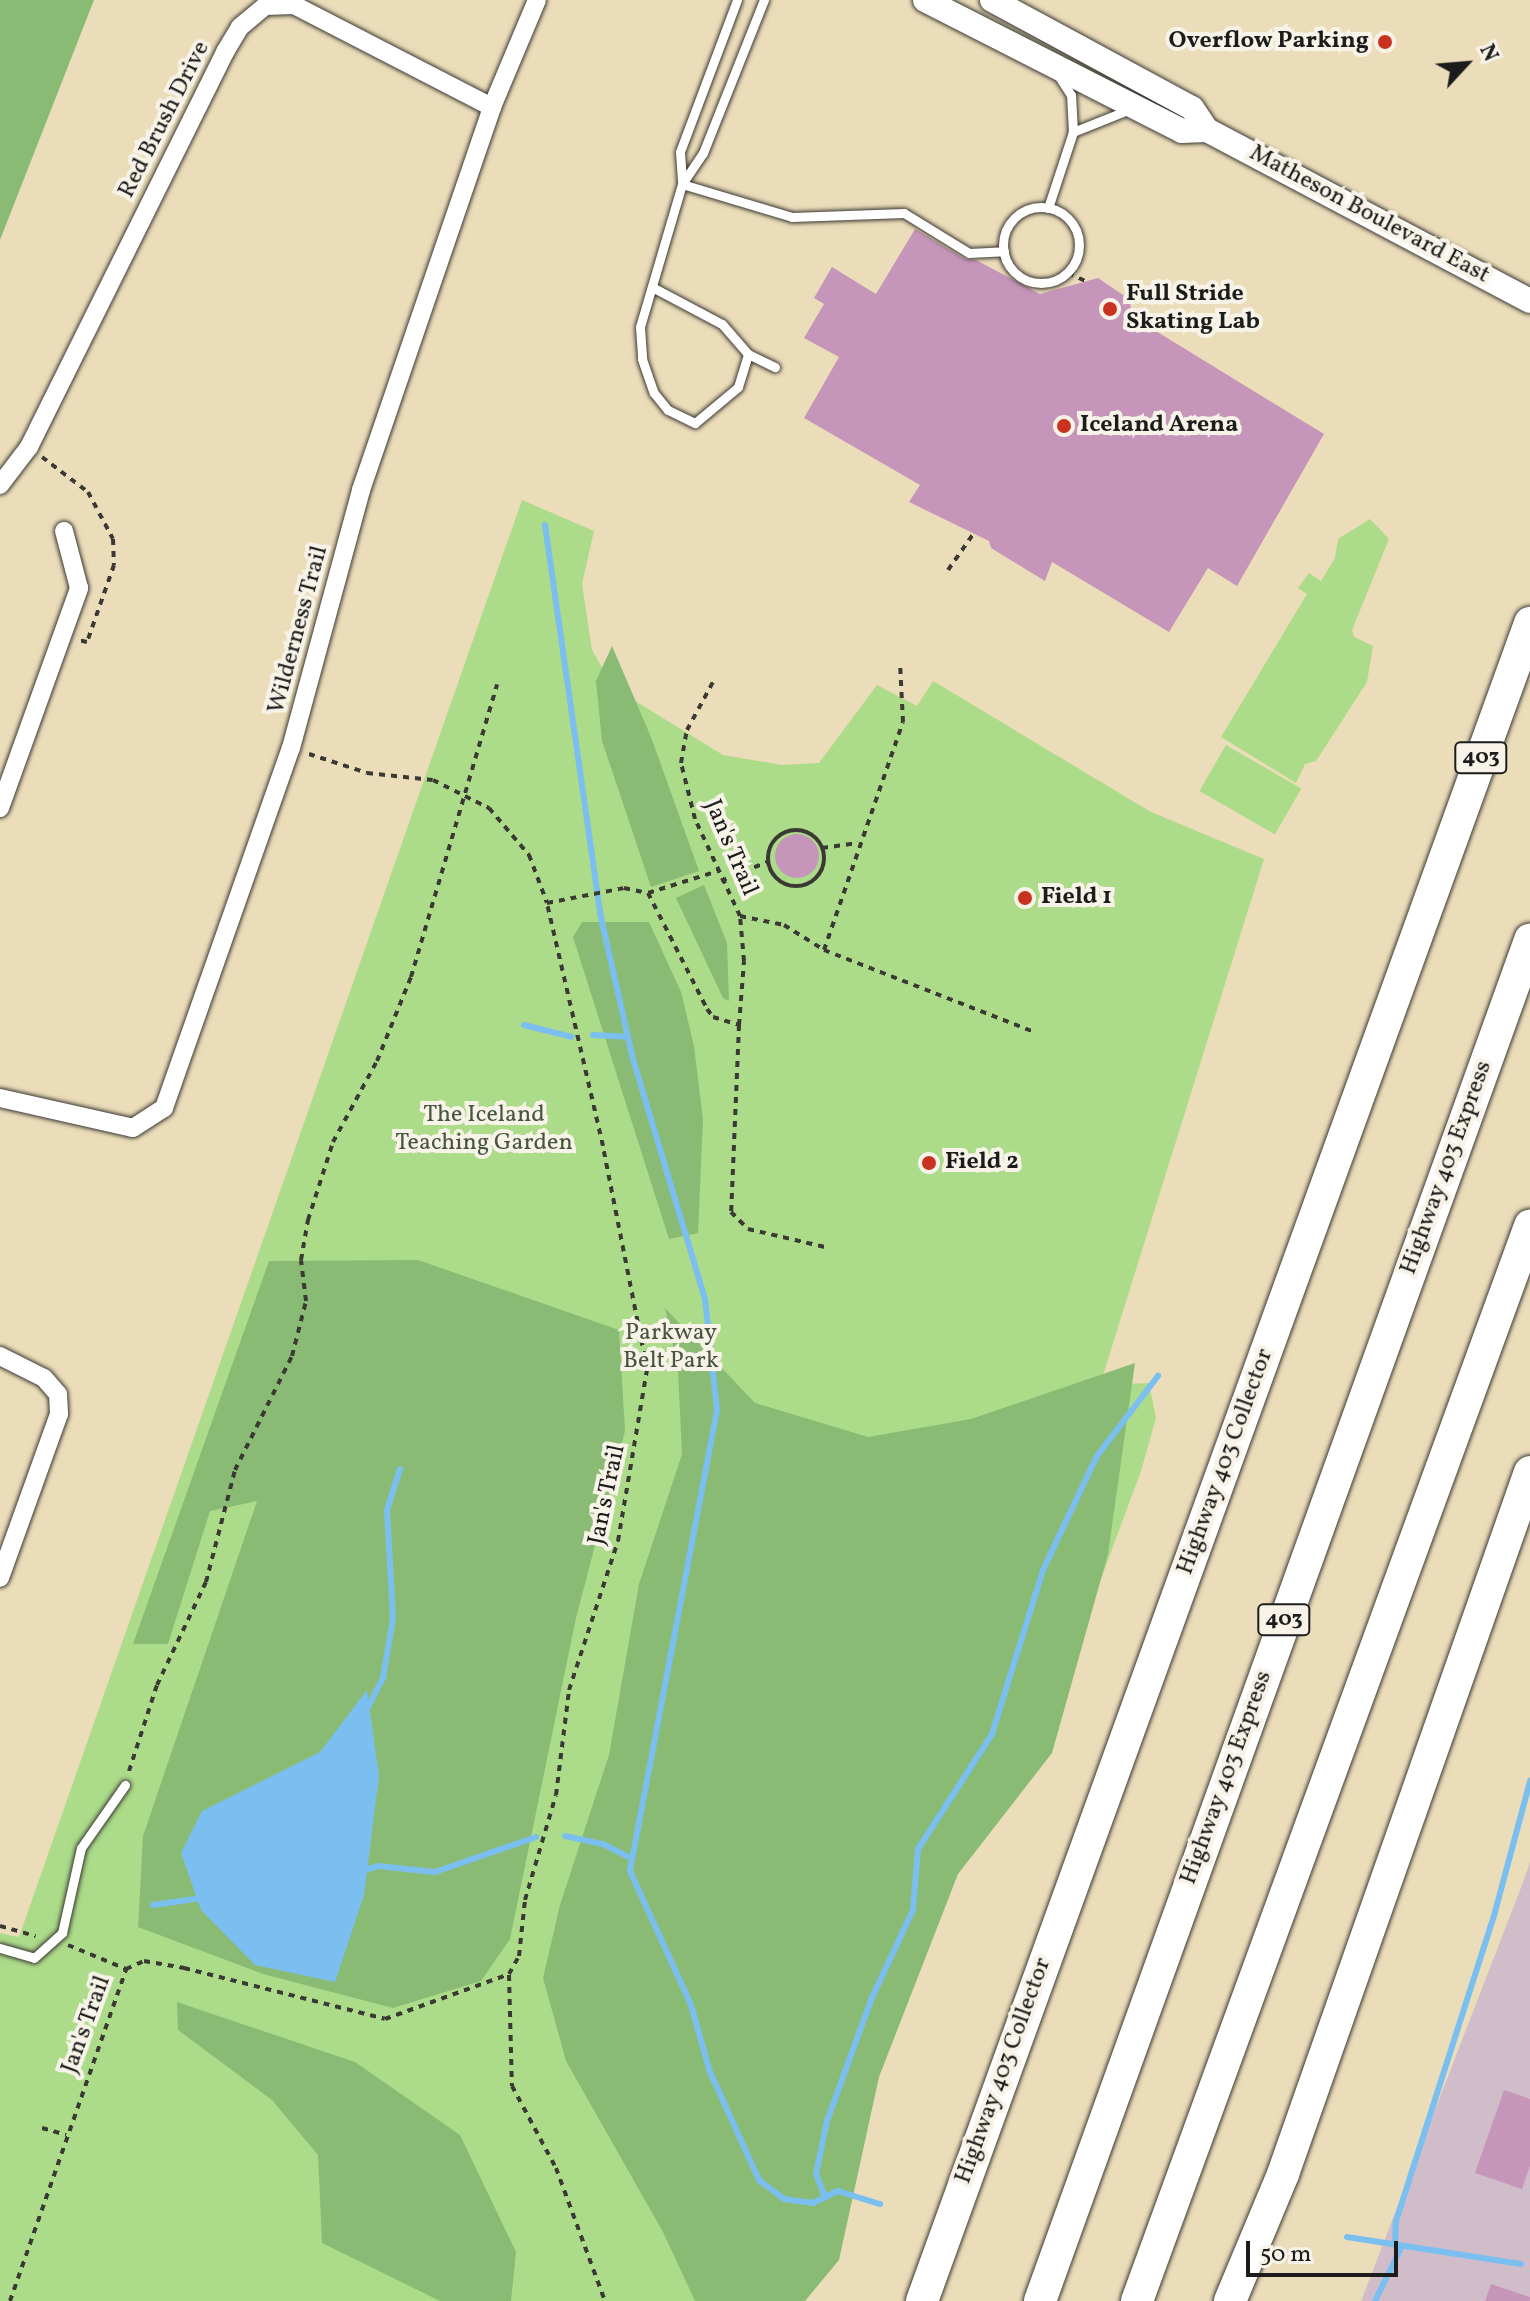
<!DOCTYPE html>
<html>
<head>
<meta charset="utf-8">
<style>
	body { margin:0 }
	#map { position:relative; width:1530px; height:2301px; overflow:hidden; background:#ecddba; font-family:Vollkorn,serif }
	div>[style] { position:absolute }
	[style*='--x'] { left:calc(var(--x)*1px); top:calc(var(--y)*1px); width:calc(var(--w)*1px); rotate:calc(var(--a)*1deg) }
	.industrial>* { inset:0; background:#d1bdc9 }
	.green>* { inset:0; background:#acdb89; transform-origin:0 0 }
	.forest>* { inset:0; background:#89bb75 }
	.water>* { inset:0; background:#7bbff1 }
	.stream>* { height:6px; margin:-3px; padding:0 3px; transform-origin:3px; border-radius:3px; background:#7bbff1 }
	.building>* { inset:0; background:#c696ba }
	.round { border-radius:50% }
	.path>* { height:4px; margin-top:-2px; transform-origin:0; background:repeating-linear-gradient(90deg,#3b3934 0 6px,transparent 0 12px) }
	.path>.ring { margin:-2px; padding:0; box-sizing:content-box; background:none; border:4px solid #3b3934; border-radius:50% }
	.roads { filter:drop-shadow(0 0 2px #3b3934) drop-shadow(0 0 2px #3b3934) }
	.lane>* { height:9px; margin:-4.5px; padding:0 4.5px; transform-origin:4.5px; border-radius:4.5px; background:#fff }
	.lane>.ring { margin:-4.5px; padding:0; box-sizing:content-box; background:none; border:9px solid #fff; border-radius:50% }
	.street>* { height:18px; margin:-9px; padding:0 9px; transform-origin:9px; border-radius:9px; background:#fff }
	.secondary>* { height:24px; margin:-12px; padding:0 12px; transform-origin:12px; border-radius:12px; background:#fff }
	.highway>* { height:32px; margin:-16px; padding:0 16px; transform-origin:16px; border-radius:16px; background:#fff }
	.dots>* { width:22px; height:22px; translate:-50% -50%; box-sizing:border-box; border:4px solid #f7f3e8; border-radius:50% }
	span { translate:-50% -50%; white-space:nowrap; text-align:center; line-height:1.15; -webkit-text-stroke:8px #f7f3e8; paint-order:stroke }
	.shield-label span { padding:2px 6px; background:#f7f3e8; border:2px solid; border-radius:6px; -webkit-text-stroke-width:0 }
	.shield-label { font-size:22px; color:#1c1c1c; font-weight:700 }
	.poi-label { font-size:24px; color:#1c1c1c; font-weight:700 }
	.right { translate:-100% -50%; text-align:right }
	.left { translate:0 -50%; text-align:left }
	.street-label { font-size:24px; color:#1c1c1c }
	.park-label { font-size:24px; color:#47553d }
	.north { position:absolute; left:1426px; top:24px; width:80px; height:80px; -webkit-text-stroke:6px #f7f3e8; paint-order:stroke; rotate:64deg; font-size:22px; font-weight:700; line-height:32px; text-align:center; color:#1c1c1c }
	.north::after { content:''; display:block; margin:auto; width:28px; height:36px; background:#1c1c1c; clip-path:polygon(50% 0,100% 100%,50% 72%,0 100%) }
	.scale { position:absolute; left:1246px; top:2241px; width:152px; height:36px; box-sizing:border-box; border:4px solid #1c1c1c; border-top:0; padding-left:10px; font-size:24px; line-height:28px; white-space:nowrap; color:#1c1c1c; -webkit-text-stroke:6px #f7f3e8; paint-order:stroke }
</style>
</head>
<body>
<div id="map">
	<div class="industrial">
		<i style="clip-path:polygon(1530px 1862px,1530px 2301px,1361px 2301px,1522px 1885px)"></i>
	</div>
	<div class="green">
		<i style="clip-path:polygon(522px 500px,594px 531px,582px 584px,592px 650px,614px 688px,723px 755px,782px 765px,819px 763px,877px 685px,917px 706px,933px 681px,1151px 812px,1264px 859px,1100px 1385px,1149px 1383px,1156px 1418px,1141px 1471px,1087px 1617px,1062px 1643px,756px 2301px,0 2301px,0 1933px,19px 1937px)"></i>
		<i style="clip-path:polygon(1370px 519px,1389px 539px,1352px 630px,1354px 637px,1373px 646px,1367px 682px,1316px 761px,1305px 764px,1296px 783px,1221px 737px,1307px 594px,1298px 588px,1309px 573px,1321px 581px,1335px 558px,1338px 539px)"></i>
		<i style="left:1226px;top:745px;width:87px;height:53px;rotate:30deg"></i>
	</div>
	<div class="forest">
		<i style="clip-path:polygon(0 0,94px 0,0 240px)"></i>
		<i style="clip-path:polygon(612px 646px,651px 737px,699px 871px,651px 887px,602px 741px,596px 681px)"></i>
		<i style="clip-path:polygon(704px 885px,727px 943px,729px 1001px,723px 998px,676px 898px)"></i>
		<i style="clip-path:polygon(582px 922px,649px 922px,681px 992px,694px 1046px,703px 1120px,698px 1233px,669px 1239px,573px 937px)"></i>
		<i style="clip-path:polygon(418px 1260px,619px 1330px,625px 1431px,576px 1618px,510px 1939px,481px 1981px,393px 2008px,263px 1974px,138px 1927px,143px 1836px,257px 1501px,210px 1511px,168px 1644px,133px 1644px,269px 1261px)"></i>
		<i style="clip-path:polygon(665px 1308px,755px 1403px,868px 1437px,971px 1419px,1135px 1363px,1108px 1554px,1052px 1753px,958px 1874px,879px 2077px,839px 2260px,805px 2301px,695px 2301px,663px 2232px,566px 2061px,543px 1978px,560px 1905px,609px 1755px,639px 1584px,682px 1454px,678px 1370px)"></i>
		<i style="clip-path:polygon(177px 2002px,355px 2062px,460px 2135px,516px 2252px,511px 2301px,440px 2301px,322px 2243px,318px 2155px,272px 2100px,178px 2030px)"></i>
	</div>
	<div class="water">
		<i style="clip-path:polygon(367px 1690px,379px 1776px,364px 1895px,335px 1982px,255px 1965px,201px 1910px,181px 1853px,202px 1811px,320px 1752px)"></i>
	</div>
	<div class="stream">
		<i style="--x:545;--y:525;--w:392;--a:81.9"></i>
		<i style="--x:600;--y:913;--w:150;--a:77.3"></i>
		<i style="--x:633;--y:1059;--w:251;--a:73.3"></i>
		<i style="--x:705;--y:1299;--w:112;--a:83.8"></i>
		<i style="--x:717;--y:1410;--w:469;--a:100.7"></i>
		<i style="--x:630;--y:1871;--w:147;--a:65.5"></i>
		<i style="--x:691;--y:2005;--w:70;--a:74.2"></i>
		<i style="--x:710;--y:2072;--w:119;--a:65.6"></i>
		<i style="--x:759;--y:2180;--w:31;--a:37"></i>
		<i style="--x:784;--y:2199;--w:29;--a:8"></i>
		<i style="--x:813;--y:2203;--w:28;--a:-26"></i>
		<i style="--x:838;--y:2191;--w:44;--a:17.2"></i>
		<i style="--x:524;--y:1025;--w:49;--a:14"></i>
		<i style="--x:593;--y:1035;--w:35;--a:3"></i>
		<i style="--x:366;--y:1711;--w:37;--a:-63"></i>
		<i style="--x:383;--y:1678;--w:61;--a:-80.5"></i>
		<i style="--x:393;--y:1618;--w:108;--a:-93.2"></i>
		<i style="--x:387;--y:1510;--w:43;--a:-72.4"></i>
		<i style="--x:565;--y:1836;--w:39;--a:12"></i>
		<i style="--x:603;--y:1844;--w:29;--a:27"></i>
		<i style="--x:361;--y:1871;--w:18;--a:-16"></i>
		<i style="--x:378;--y:1866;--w:57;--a:6"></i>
		<i style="--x:435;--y:1872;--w:107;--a:-19.1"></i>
		<i style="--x:153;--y:1905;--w:49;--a:-8.3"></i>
		<i style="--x:825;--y:2197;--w:25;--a:-111"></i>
		<i style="--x:816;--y:2174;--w:54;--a:-78.3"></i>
		<i style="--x:827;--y:2121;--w:129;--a:-70"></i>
		<i style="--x:871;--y:2000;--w:99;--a:-65"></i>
		<i style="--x:913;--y:1910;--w:61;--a:-85.3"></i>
		<i style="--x:918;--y:1849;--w:137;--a:-57.2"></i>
		<i style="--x:992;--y:1734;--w:172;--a:-72.7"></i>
		<i style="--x:1043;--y:1570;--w:126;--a:-64.7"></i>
		<i style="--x:1097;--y:1456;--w:101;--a:-52.7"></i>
		<i style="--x:1347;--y:2237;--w:176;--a:8.8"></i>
		<i style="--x:1395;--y:2245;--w:24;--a:-88"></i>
		<i style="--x:1396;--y:2221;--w:324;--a:-72.2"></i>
		<i style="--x:1495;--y:1912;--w:136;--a:-75"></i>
		<i style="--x:1375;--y:2301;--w:61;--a:-63.9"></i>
	</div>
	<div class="building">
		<i style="clip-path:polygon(915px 229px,965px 259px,976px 260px,1040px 294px,1098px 278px,1129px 299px,1133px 317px,1324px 434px,1237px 586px,1208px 568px,1169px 632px,1052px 562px,1045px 581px,991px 548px,989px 541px,909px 502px,920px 485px,804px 418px,839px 357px,804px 338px,824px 304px,814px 298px,832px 267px,876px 294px)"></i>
		<i class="round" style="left:775px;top:834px;width:44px;height:44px"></i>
		<i style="clip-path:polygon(1504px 2090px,1530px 2099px,1530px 2166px,1522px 2189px,1475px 2173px)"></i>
		<i style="clip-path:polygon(1491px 2284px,1530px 2297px,1530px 2301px,1485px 2301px)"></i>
	</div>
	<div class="path">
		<i style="--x:1068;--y:273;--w:19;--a:25"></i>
		<i style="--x:42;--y:457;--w:58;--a:37.3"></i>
		<i style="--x:88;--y:492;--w:53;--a:62"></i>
		<i style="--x:113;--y:539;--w:26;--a:88"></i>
		<i style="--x:114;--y:565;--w:82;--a:109.3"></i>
		<i style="--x:87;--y:642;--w:9;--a:-167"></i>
		<i style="--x:948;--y:570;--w:45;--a:-54.9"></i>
		<i style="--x:309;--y:754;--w:61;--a:18.1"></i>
		<i style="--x:367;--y:773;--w:66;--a:6.1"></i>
		<i style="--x:433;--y:780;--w:63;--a:26.6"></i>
		<i style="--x:489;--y:808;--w:62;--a:49.6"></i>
		<i style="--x:529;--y:855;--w:51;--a:69.4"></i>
		<i class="ring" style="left:768px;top:830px;width:52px;height:52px"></i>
		<i style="--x:822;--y:848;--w:36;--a:-8"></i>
		<i style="--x:721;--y:881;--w:50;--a:-22.4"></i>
		<i style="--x:648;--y:893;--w:73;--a:-17.4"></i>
		<i style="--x:740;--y:916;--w:45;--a:11.6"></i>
		<i style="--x:784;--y:925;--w:47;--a:32"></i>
		<i style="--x:824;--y:950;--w:223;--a:21.3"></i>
		<i style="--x:824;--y:950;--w:241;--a:-70.9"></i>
		<i style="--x:903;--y:722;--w:60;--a:-92.9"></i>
		<i style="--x:739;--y:1025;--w:187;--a:92.4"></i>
		<i style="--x:731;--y:1212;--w:24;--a:45"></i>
		<i style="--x:748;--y:1229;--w:79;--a:13.2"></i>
		<i style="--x:129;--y:1771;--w:90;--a:-72"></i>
		<i style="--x:157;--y:1685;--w:114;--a:-64.6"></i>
		<i style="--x:206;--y:1582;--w:116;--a:-75.5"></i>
		<i style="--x:235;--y:1470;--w:127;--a:-63.4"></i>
		<i style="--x:292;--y:1356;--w:57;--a:-75.7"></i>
		<i style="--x:306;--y:1301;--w:41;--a:-97"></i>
		<i style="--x:301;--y:1260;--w:41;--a:-80.1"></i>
		<i style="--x:308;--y:1220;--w:82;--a:-72.2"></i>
		<i style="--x:333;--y:1142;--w:92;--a:-61.5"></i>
		<i style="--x:377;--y:1061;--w:91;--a:-68"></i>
		<i style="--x:411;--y:977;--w:305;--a:-73.6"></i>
		<i style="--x:0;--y:1926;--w:37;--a:16"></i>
		<i style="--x:68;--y:1945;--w:63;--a:22.5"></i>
		<i style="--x:509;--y:1975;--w:111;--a:88.5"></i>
		<i style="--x:512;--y:2086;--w:93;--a:61.8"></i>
		<i style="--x:556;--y:2168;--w:142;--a:69.8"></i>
		<i style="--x:42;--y:2128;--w:25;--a:16"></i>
		<i style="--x:10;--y:2301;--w:352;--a:-70.7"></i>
		<i style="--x:126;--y:1969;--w:20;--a:-24"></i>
		<i style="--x:144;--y:1961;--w:41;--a:9.9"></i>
		<i style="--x:184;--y:1968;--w:207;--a:14.2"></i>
		<i style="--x:385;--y:2019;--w:132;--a:-19.9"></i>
		<i style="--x:509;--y:1974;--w:21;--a:-61"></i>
		<i style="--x:519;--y:1956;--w:56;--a:-83.9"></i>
		<i style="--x:525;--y:1900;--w:109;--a:-73.6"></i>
		<i style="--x:556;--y:1795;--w:106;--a:-82.9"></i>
		<i style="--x:569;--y:1690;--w:157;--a:-71.8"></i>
		<i style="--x:618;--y:1541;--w:174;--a:-80.4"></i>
		<i style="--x:647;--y:1369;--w:227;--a:-101.2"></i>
		<i style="--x:603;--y:1146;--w:249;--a:-103"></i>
		<i style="--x:547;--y:903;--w:78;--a:-11"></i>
		<i style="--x:624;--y:888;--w:25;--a:12"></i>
		<i style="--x:648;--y:893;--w:130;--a:63"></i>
		<i style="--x:707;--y:1009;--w:10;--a:53"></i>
		<i style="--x:713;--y:1017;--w:27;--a:17"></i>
		<i style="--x:739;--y:1025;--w:64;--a:-85.5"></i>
		<i style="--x:744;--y:961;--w:45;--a:-95.1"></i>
		<i style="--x:740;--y:916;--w:107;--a:-114.9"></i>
		<i style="--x:695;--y:819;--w:58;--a:-104"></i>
		<i style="--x:681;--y:763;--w:34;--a:-80"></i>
		<i style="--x:687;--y:730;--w:57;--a:-61.6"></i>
	</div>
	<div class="roads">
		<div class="lane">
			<i style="--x:737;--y:0;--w:162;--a:110.6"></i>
			<i style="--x:680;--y:152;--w:32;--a:86"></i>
			<i style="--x:682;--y:184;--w:149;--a:106.4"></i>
			<i style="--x:640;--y:327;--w:32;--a:86"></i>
			<i style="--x:642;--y:359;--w:36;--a:71"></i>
			<i style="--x:654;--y:393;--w:22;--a:51"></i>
			<i style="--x:668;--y:410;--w:30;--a:26"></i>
			<i style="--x:695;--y:423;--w:56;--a:-39.9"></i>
			<i style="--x:738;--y:387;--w:34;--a:-73"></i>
			<i style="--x:1073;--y:132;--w:59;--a:-21.8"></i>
			<i style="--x:682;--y:184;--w:115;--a:16.7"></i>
			<i style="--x:792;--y:217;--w:112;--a:-2"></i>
			<i style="--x:904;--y:213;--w:76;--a:31.6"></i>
			<i style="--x:969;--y:253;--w:35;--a:-3"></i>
			<i style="--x:682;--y:184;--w:37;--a:-56"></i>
			<i style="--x:703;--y:153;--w:165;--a:-68.3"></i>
			<i class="ring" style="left:1003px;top:207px;width:67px;height:67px"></i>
			<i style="--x:1048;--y:208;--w:80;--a:-71.8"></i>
			<i style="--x:1073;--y:132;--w:37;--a:-93"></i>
			<i style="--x:1071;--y:95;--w:24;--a:-123"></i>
			<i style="--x:652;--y:287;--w:79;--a:27.9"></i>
			<i style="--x:722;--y:324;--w:40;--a:49"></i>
			<i style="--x:748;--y:354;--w:30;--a:26"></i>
			<i style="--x:0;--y:1948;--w:35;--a:16"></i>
			<i style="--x:34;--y:1958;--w:38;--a:-42"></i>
			<i style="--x:62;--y:1933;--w:87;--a:-77.4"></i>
			<i style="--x:81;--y:1848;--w:77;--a:-55.1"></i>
		</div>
		<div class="street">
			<i style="--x:0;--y:485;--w:48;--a:-52.7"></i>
			<i style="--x:29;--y:447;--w:441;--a:-63.6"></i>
			<i style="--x:225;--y:52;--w:29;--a:-59"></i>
			<i style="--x:240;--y:27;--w:33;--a:-40"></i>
			<i style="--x:265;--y:6;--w:29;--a:-2"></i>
			<i style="--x:294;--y:5;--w:223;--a:27.3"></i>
			<i style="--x:0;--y:808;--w:234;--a:-70.2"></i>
			<i style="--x:79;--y:588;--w:59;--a:-104.7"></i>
			<i style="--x:0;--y:1098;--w:136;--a:12.7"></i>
			<i style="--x:133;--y:1128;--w:37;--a:-33"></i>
			<i style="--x:164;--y:1108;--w:382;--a:-70.6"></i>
			<i style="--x:291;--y:748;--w:267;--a:-74.8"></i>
			<i style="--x:361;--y:490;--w:405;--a:-71.1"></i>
			<i style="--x:492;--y:107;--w:116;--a:-67.2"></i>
			<i style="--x:0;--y:1356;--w:49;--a:26.6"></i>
			<i style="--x:44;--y:1378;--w:21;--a:49"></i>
			<i style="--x:58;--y:1394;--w:20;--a:87"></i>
			<i style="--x:59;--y:1414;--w:174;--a:109.8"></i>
		</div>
		<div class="secondary">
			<i style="--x:925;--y:0;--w:288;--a:27"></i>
			<i style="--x:1182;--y:131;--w:25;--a:-2"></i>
			<i style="--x:992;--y:0;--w:227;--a:28.4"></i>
			<i style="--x:1192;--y:108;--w:27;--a:56"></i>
			<i style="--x:1207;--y:130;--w:365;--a:27.9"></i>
		</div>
		<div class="highway">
			<i style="--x:922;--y:2301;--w:1785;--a:-70.08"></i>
			<i style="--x:1040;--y:2301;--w:1447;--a:-70.2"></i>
			<i style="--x:1137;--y:2301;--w:1145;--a:-69.92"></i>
			<i style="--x:1230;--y:2301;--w:138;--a:-67.3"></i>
			<i style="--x:1283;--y:2174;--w:744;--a:-70.62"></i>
		</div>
	</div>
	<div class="dots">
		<i style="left:1385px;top:42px;background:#c8321e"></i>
		<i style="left:1110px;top:309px;background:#c8321e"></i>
		<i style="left:1064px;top:426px;background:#c8321e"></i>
		<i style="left:1025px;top:898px;background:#c8321e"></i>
		<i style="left:929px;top:1163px;background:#c8321e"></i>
	</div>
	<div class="shield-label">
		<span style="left:1481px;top:758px">403</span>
		<span style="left:1284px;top:1620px">403</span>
	</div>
	<div class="poi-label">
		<span class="right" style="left:1369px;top:42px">Overflow Parking</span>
		<span class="left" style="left:1126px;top:309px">Full Stride<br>Skating Lab</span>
		<span class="left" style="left:1080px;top:426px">Iceland Arena</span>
		<span class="left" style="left:1041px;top:898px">Field 1</span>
		<span class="left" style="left:945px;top:1163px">Field 2</span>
	</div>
	<div class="street-label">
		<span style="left:165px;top:120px;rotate:-63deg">Red Brush Drive</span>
		<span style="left:1369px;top:215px;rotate:28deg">Matheson Boulevard East</span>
		<span style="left:299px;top:630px;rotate:-75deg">Wilderness Trail</span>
		<span style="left:730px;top:848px;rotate:67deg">Jan's Trail</span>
		<span style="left:1447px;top:1168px;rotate:-70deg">Highway 403 Express</span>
		<span style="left:1226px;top:1462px;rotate:-70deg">Highway 403 Collector</span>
		<span style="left:608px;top:1495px;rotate:-78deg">Jan's Trail</span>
		<span style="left:1227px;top:1778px;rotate:-70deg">Highway 403 Express</span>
		<span style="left:87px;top:2025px;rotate:-70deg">Jan's Trail</span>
		<span style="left:1004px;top:2071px;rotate:-70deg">Highway 403 Collector</span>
	</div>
	<div class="park-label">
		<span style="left:484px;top:1130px">The Iceland<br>Teaching Garden</span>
		<span style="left:671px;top:1348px">Parkway<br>Belt Park</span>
	</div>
	<div class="north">N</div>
	<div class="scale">50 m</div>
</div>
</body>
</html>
